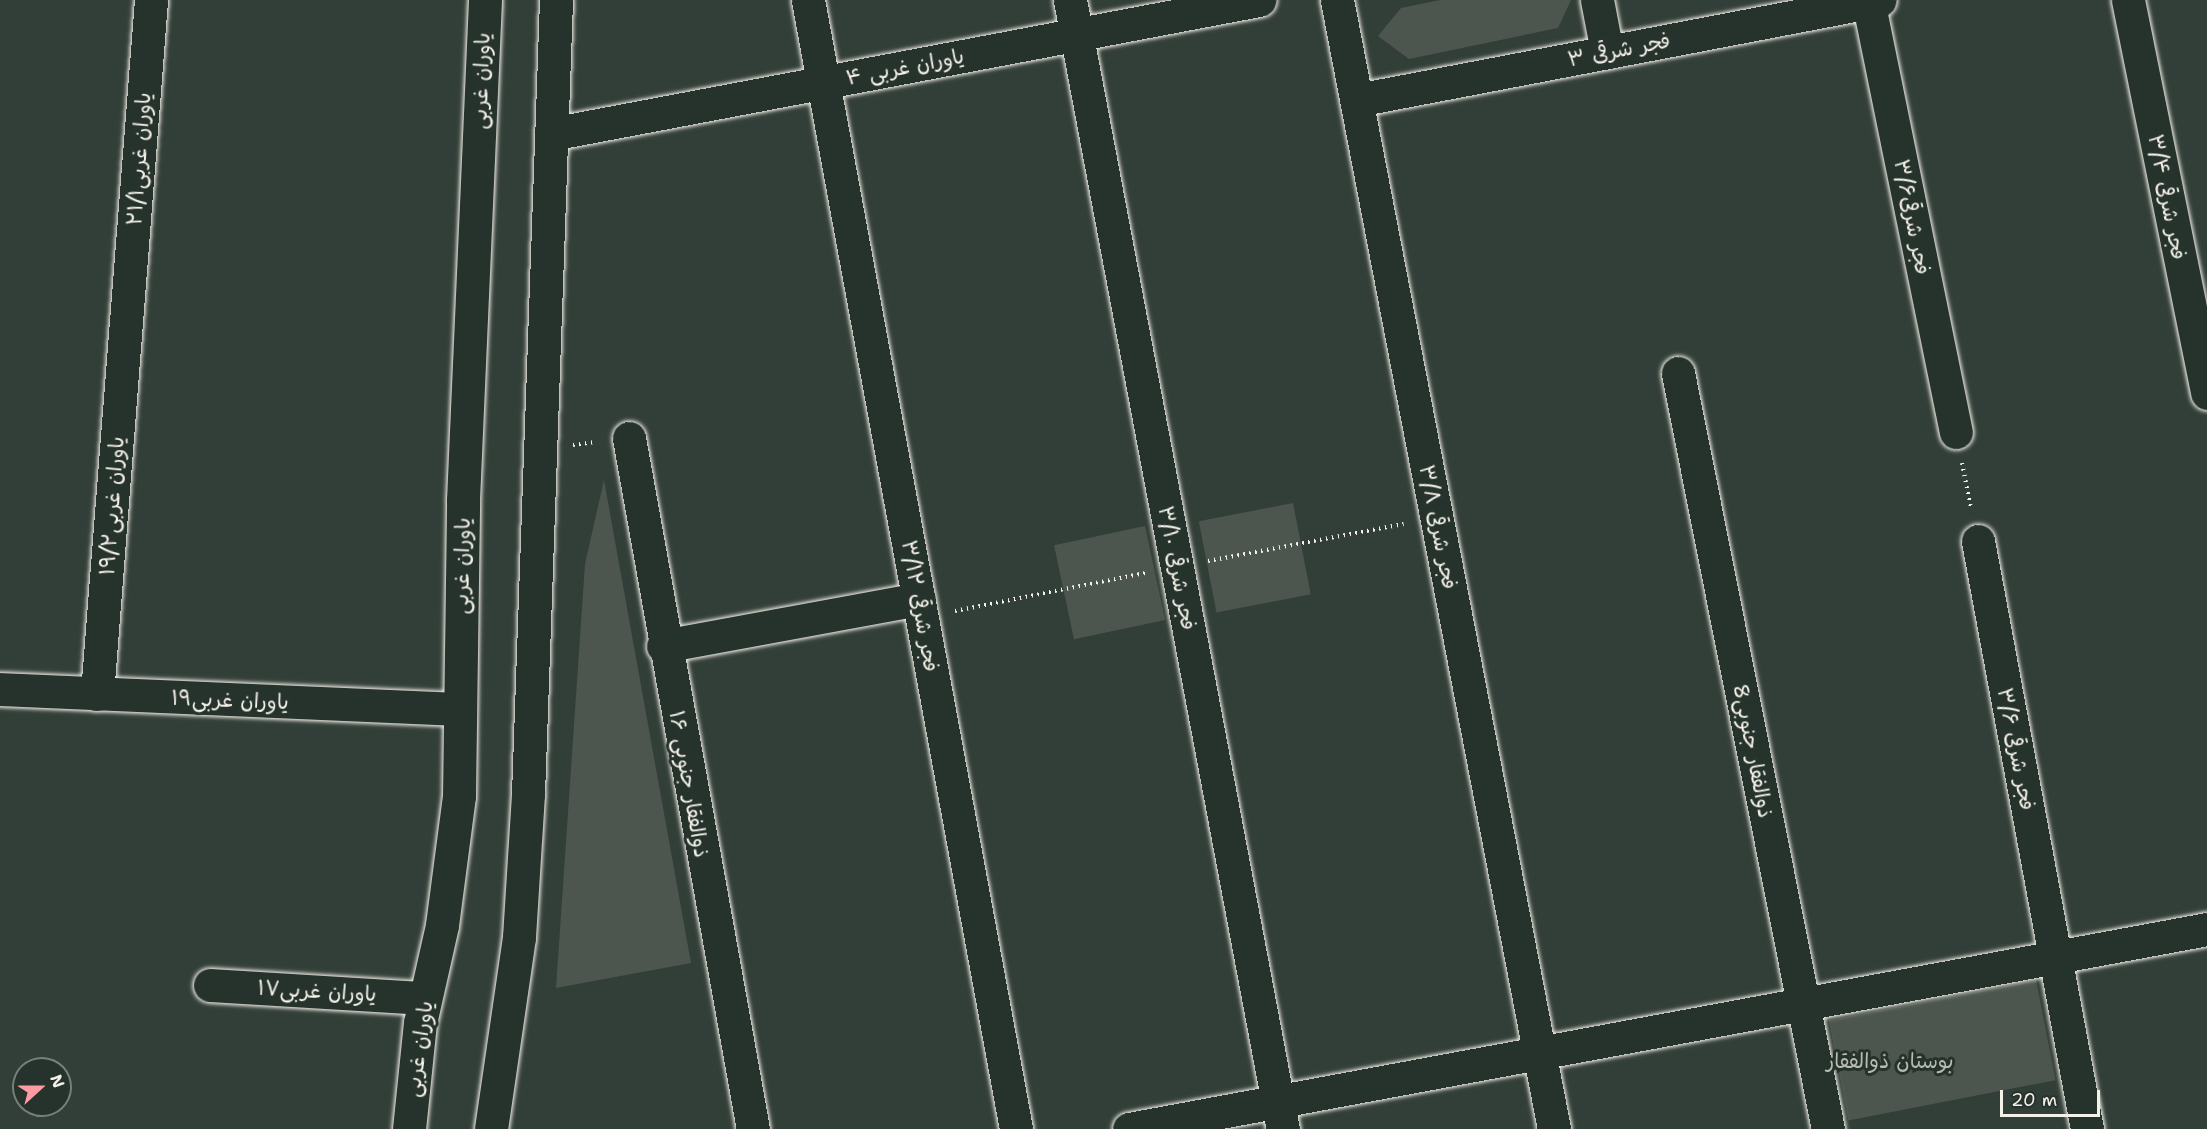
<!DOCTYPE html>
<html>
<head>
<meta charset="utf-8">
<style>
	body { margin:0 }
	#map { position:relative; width:2207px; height:1129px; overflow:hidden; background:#323e38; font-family:"Shantell Sans","Playpen Sans Arabic",sans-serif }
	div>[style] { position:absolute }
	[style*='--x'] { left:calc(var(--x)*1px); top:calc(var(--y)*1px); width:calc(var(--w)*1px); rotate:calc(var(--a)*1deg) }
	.green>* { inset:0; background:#4c564f; transform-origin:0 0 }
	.path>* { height:4px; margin-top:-2px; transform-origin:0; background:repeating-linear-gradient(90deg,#f4f1e8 0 1.5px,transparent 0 6px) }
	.roads { filter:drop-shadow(0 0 2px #f4f1e8) drop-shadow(0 0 2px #f4f1e8) }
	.minor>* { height:33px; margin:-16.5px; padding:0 16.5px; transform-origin:16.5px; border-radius:16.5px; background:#26332d }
	.secondary>* { height:33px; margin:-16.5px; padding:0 16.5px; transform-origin:16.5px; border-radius:16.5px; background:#26332d }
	span { translate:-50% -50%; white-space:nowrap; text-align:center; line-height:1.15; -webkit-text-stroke:6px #26332d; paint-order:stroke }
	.street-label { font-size:21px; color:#f4f1e8 }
	.park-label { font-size:21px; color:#b9bbb2 }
	.north { position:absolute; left:12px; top:1057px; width:60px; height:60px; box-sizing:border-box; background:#26332d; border:2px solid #787f78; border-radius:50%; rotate:69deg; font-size:16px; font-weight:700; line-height:24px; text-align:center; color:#f4f1e8 }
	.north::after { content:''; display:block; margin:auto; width:21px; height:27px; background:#ff9aa2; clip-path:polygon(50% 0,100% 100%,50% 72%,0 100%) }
	.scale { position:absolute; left:2000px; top:1090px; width:100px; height:27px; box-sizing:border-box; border:3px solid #f4f1e8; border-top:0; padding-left:8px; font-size:18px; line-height:21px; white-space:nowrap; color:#f4f1e8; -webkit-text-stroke:4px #26332d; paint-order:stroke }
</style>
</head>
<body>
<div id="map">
	<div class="green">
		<i style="clip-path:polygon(1440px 0,1571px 0,1558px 28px,1409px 59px,1378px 36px,1401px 8px)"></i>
		<i style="clip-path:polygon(604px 480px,691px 963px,556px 988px,585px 564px)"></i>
		<i style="left:1293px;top:503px;width:93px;height:96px;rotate:79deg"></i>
		<i style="left:1145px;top:526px;width:96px;height:93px;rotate:78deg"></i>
		<i style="left:2036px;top:980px;width:102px;height:211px;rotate:79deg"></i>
	</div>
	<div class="path">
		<i style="--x:573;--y:445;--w:22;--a:-8"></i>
		<i style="--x:1962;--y:463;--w:46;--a:78.7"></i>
		<i style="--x:1208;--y:561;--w:199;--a:-10.7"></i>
		<i style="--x:955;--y:611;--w:194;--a:-11.3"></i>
	</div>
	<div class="roads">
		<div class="minor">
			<i style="--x:808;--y:0;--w:1148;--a:79.56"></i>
			<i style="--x:1070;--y:0;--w:1149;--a:79.32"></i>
			<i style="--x:1337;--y:0;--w:1150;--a:79.12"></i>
			<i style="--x:1597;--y:0;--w:53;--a:79.1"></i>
			<i style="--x:1868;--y:0;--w:441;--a:78.5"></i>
			<i style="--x:2128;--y:0;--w:401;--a:78.6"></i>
			<i style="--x:1357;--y:100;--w:532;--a:-10.82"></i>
			<i style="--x:551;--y:134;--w:721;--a:-10.72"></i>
			<i style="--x:1678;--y:373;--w:771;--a:78.78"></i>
			<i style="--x:629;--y:438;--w:702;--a:79.83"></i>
			<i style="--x:1978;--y:541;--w:598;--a:79.5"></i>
			<i style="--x:663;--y:646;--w:260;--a:-10.4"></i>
			<i style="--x:0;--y:689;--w:460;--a:2.5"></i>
			<i style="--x:97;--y:694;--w:696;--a:-85.55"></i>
			<i style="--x:210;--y:985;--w:215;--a:3.5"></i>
			<i style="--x:1129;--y:1129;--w:1096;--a:-10.51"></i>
		</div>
		<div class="secondary">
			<i style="--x:409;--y:1129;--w:107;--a:-84.1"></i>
			<i style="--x:420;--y:1023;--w:100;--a:-77.3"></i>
			<i style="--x:442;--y:925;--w:130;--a:-82.5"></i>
			<i style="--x:459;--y:796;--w:296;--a:-89.2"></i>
			<i style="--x:463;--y:500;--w:500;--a:-87.48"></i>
			<i style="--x:491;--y:1129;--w:194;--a:-81.7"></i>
			<i style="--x:519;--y:937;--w:143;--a:-86.4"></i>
			<i style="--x:528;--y:794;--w:794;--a:-87.98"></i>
		</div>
	</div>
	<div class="street-label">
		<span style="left:1619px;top:50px;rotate:-11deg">۳ فجر شرقی</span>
		<span style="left:905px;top:67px;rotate:-11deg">۴ یاوران غربی</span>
		<span style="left:481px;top:81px;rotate:-88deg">یاوران غربی</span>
		<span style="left:139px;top:159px;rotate:-86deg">یاوران غربی۲۱/۱</span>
		<span style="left:2167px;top:197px;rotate:79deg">۳/۴ فجر شرقی</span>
		<span style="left:1912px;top:217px;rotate:79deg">فجر شرقی۳/۶</span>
		<span style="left:112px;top:506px;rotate:-86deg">یاوران غربی۱۹/۲</span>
		<span style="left:1438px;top:527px;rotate:79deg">۳/۸ فجر شرقی</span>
		<span style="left:462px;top:566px;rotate:-89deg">یاوران غربی</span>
		<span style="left:1177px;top:568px;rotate:79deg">۳/۱۰ فجر شرقی</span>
		<span style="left:920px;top:606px;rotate:80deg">۳/۱۲ فجر شرقی</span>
		<span style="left:230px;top:700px;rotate:2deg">یاوران غربی۱۹</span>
		<span style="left:2016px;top:749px;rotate:79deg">۳/۶ فجر شرقی</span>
		<span style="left:1753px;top:751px;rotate:79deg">8ذوالفقار جنوبی</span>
		<span style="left:689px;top:784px;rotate:80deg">۱۶ ذوالفقار جنوبی</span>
		<span style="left:317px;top:991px;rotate:3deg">یاوران غربی۱۷</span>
		<span style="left:419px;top:1049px;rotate:-82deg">یاوران غربی</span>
	</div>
	<div class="park-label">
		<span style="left:1890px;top:1061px">بوستان ذوالفقار</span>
	</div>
	<div class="north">N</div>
	<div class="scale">20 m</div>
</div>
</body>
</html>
